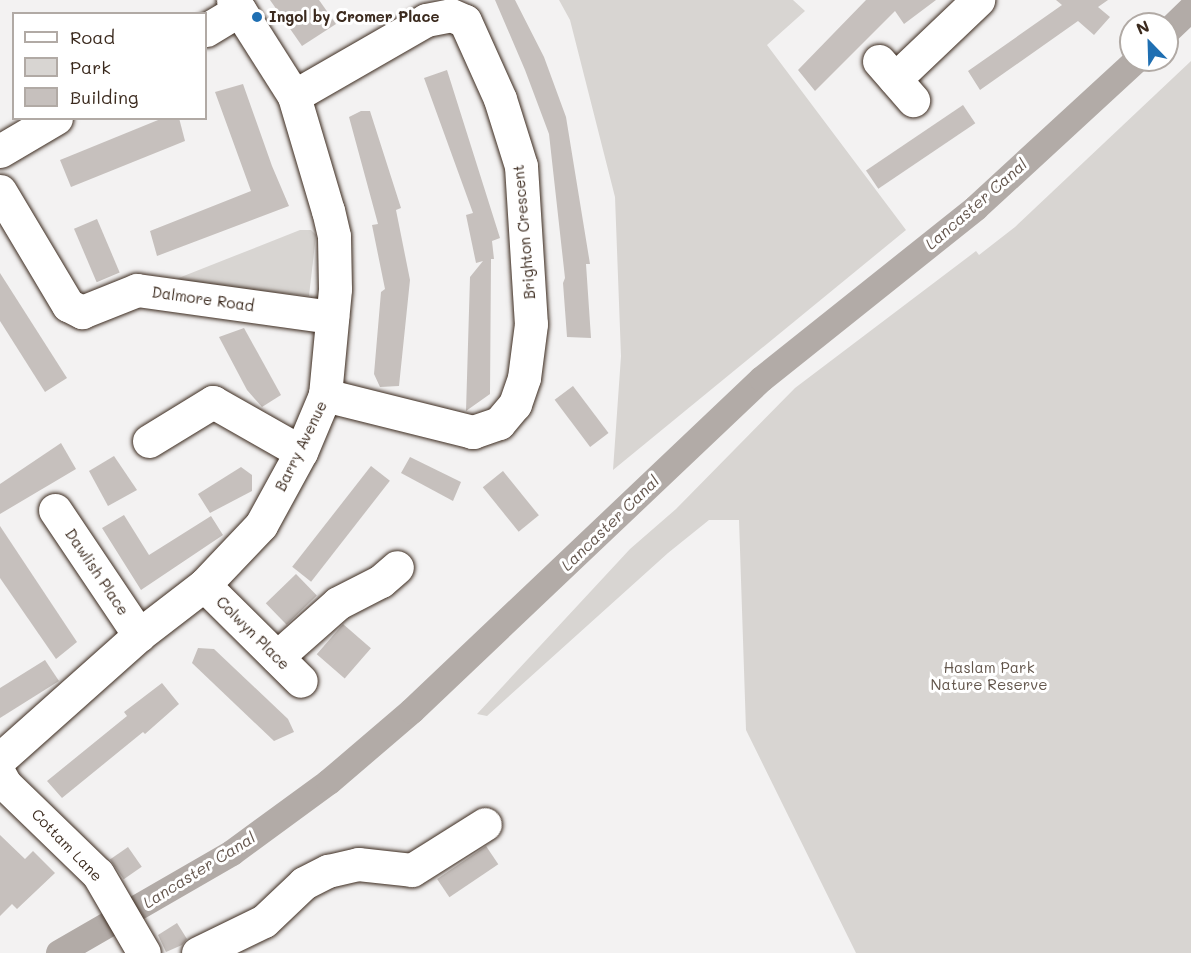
<!DOCTYPE html>
<html>
<head>
<meta charset="utf-8">
<style>
	body { margin:0 }
	#map { position:relative; width:1191px; height:953px; overflow:hidden; background:#f3f2f2; font-family:Mali,sans-serif }
	div>[style] { position:absolute }
	[style*='--x'] { left:calc(var(--x)*1px); top:calc(var(--y)*1px); width:calc(var(--w)*1px); rotate:calc(var(--a)*1deg) }
	.green>* { inset:0; background:#d8d5d2 }
	.canal>* { height:26px; margin:-13px; padding:0 13px; transform-origin:13px; border-radius:13px; background:#b2aba7 }
	.building>* { inset:0; background:#c6c0bd; transform-origin:0 0 }
	.roads { filter:drop-shadow(0 0 2px #3b2a1e) drop-shadow(0 0 2px #3b2a1e) }
	.minor>* { height:33px; margin:-16.5px; padding:0 16.5px; transform-origin:16.5px; border-radius:16.5px; background:#fff }
	.dots>* { width:16px; height:16px; translate:-50% -50%; box-sizing:border-box; border:3px solid #fff; border-radius:50% }
	span { translate:-50% -50%; white-space:nowrap; text-align:center; line-height:1.15; -webkit-text-stroke:6px #fff; paint-order:stroke }
	.poi-label { font-size:15px; color:#3b2a1e; font-weight:700 }
	.left { translate:0 -50%; text-align:left }
	.street-label { font-size:15px; color:#3b2a1e }
	.park-label { font-size:15px; color:#62554b }
	.water-label { font-size:16px; color:#65574e; font-style:italic }
	.legend { position:absolute; left:12px; top:12px; width:195px; height:108px; box-sizing:border-box; background:#fff; border:2px solid #b1aaa5; margin:0; padding:8px 10px; list-style:none; font-size:18px; color:#3b2a1e }
	.legend li { display:flex; align-items:center; gap:12px; height:30px }
	.legend b { width:30px; border:2px solid #b1aaa5 }
	.north { position:absolute; left:1119px; top:12px; width:60px; height:60px; box-sizing:border-box; background:#fff; border:2px solid #b1aaa5; border-radius:50%; rotate:337deg; font-size:16px; font-weight:700; line-height:24px; text-align:center; color:#3b2a1e }
	.north::after { content:''; display:block; margin:auto; width:21px; height:27px; background:#1f6fb2; clip-path:polygon(50% 0,100% 100%,50% 72%,0 100%) }
</style>
</head>
<body>
<div id="map">
	<div class="green">
		<i style="clip-path:polygon(559px 0,793px 0,805px 11px,767px 45px,906px 230px,613px 470px,621px 356px,615px 197px,570px 20px)"></i>
		<i style="clip-path:polygon(1191px 61px,1191px 953px,856px 953px,746px 730px,739px 520px,709px 520px,668px 553px,487px 716px,477px 714px,630px 549px,676px 509px,795px 388px,976px 251px,979px 255px,1015px 227px)"></i>
		<i style="clip-path:polygon(300px 230px,311px 230px,316px 235px,309px 296px,171px 281px)"></i>
	</div>
	<div class="canal">
		<i style="--x:1167;--y:32;--w:33;--a:-44"></i>
		<i style="--x:59;--y:953;--w:200;--a:-30"></i>
		<i style="--x:232;--y:853;--w:120;--a:-36.2"></i>
		<i style="--x:329;--y:782;--w:109;--a:-40.5"></i>
		<i style="--x:412;--y:711;--w:482;--a:-43.5"></i>
		<i style="--x:762;--y:379;--w:274;--a:-38.6"></i>
		<i style="--x:976;--y:208;--w:219;--a:-42.6"></i>
	</div>
	<div class="building">
		<i style="clip-path:polygon(270px 0,319px 0,336px 24px,302px 46px)"></i>
		<i style="clip-path:polygon(495px 0,515px 0,544px 57px,566px 117px,590px 264px,586px 264px,591px 338px,567px 337px,563px 283px,565px 278px,549px 134px,525px 70px)"></i>
		<i style="clip-path:polygon(866px 0,936px 0,904px 24px,895px 11px,815px 91px,798px 70px)"></i>
		<i style="clip-path:polygon(1056px 0,1108px 0,1098px 7px,1110px 17px,1094px 35px,1078px 21px,980px 90px,968px 71px,1062px 5px)"></i>
		<i style="clip-path:polygon(447px 70px,500px 238px,492px 241px,494px 259px,491px 259px,490px 394px,466px 411px,470px 277px,483px 261px,476px 263px,466px 215px,473px 213px,424px 78px)"></i>
		<i style="clip-path:polygon(243px 84px,272px 166px,289px 206px,157px 256px,150px 231px,251px 191px,215px 92px)"></i>
		<i style="left:963px;top:105px;width:22px;height:117px;rotate:56deg"></i>
		<i style="clip-path:polygon(361px 111px,370px 111px,401px 208px,396px 210px,410px 280px,399px 386px,380px 387px,374px 374px,381px 292px,385px 289px,372px 225px,378px 224px,349px 117px)"></i>
		<i style="clip-path:polygon(163px 118px,179px 118px,185px 141px,71px 187px,60px 160px)"></i>
		<i style="left:97px;top:219px;width:58px;height:25px;rotate:67deg"></i>
		<i style="clip-path:polygon(0 273px,67px 378px,45px 392px,0 321px)"></i>
		<i style="clip-path:polygon(244px 328px,281px 395px,262px 407px,247px 390px,219px 337px)"></i>
		<i style="left:573px;top:386px;width:59px;height:23px;rotate:53deg"></i>
		<i style="clip-path:polygon(61px 443px,76px 469px,0 514px,0 484px)"></i>
		<i style="clip-path:polygon(114px 456px,137px 490px,108px 506px,89px 471px)"></i>
		<i style="clip-path:polygon(410px 457px,461px 482px,453px 501px,401px 473px)"></i>
		<i style="left:371px;top:466px;width:24px;height:128px;rotate:38deg"></i>
		<i style="clip-path:polygon(241px 467px,252px 475px,252px 491px,210px 513px,198px 494px)"></i>
		<i style="left:503px;top:471px;width:57px;height:26px;rotate:51deg"></i>
		<i style="clip-path:polygon(124px 515px,149px 555px,211px 516px,223px 535px,141px 590px,102px 528px)"></i>
		<i style="clip-path:polygon(0 526px,77px 642px,56px 659px,0 578px)"></i>
		<i style="left:296px;top:574px;width:30px;height:42px;rotate:46deg"></i>
		<i style="left:343px;top:624px;width:37px;height:40px;rotate:41deg"></i>
		<i style="clip-path:polygon(198px 648px,214px 649px,288px 719px,294px 732px,274px 741px,192px 663px)"></i>
		<i style="clip-path:polygon(45px 660px,59px 681px,0 718px,0 688px)"></i>
		<i style="clip-path:polygon(162px 683px,179px 704px,145px 734px,143px 732px,62px 798px,47px 781px,127px 716px,124px 712px)"></i>
		<i style="clip-path:polygon(0 835px,25px 859px,33px 851px,55px 873px,17px 909px,12px 904px,0 916px)"></i>
		<i style="left:486px;top:846px;width:22px;height:59px;rotate:56deg"></i>
		<i style="left:128px;top:847px;width:24px;height:22px;rotate:55deg"></i>
		<i style="clip-path:polygon(177px 923px,187px 939px,182px 945px,166px 952px,158px 935px)"></i>
	</div>
	<div class="roads">
		<div class="minor">
			<i style="--x:206;--y:30;--w:39;--a:-31"></i>
			<i style="--x:879;--y:61;--w:52;--a:48.9"></i>
			<i style="--x:895;--y:79;--w:115;--a:-43.6"></i>
			<i style="--x:294;--y:96;--w:152;--a:-29.9"></i>
			<i style="--x:426;--y:20;--w:25;--a:-11"></i>
			<i style="--x:451;--y:15;--w:15;--a:23"></i>
			<i style="--x:465;--y:21;--w:85;--a:65.8"></i>
			<i style="--x:500;--y:99;--w:70;--a:72.6"></i>
			<i style="--x:521;--y:166;--w:158;--a:86.4"></i>
			<i style="--x:531;--y:324;--w:54;--a:97.4"></i>
			<i style="--x:524;--y:378;--w:28;--a:109"></i>
			<i style="--x:515;--y:404;--w:25;--a:130"></i>
			<i style="--x:499;--y:423;--w:28;--a:161"></i>
			<i style="--x:473;--y:432;--w:153;--a:-166"></i>
			<i style="--x:0;--y:151;--w:65;--a:-30.5"></i>
			<i style="--x:0;--y:191;--w:133;--a:59.2"></i>
			<i style="--x:68;--y:305;--w:16;--a:27"></i>
			<i style="--x:82;--y:312;--w:59;--a:-21.8"></i>
			<i style="--x:137;--y:290;--w:197;--a:7.9"></i>
			<i style="--x:149;--y:441;--w:75;--a:-31.4"></i>
			<i style="--x:213;--y:402;--w:101;--a:29.6"></i>
			<i style="--x:55;--y:510;--w:151;--a:56.1"></i>
			<i style="--x:204;--y:585;--w:136;--a:44.7"></i>
			<i style="--x:277;--y:657;--w:81;--a:-41.5"></i>
			<i style="--x:338;--y:603;--w:48;--a:-27.1"></i>
			<i style="--x:381;--y:581;--w:21;--a:-41"></i>
			<i style="--x:0;--y:759;--w:186;--a:-41.7"></i>
			<i style="--x:139;--y:635;--w:82;--a:-37.6"></i>
			<i style="--x:204;--y:585;--w:83;--a:-46.5"></i>
			<i style="--x:261;--y:525;--w:83;--a:-61.3"></i>
			<i style="--x:301;--y:452;--w:62;--a:-67.2"></i>
			<i style="--x:325;--y:395;--w:106;--a:-84.6"></i>
			<i style="--x:335;--y:289;--w:53;--a:-91.1"></i>
			<i style="--x:334;--y:236;--w:26;--a:-103"></i>
			<i style="--x:328;--y:211;--w:120;--a:-106.5"></i>
			<i style="--x:294;--y:96;--w:114;--a:-122.4"></i>
			<i style="--x:0;--y:775;--w:10;--a:61"></i>
			<i style="--x:5;--y:784;--w:129;--a:44.1"></i>
			<i style="--x:98;--y:874;--w:91;--a:59.8"></i>
			<i style="--x:198;--y:953;--w:73;--a:-25.9"></i>
			<i style="--x:264;--y:921;--w:55;--a:-43.5"></i>
			<i style="--x:304;--y:883;--w:27;--a:-27"></i>
			<i style="--x:328;--y:871;--w:31;--a:-13"></i>
			<i style="--x:358;--y:864;--w:54;--a:6.3"></i>
			<i style="--x:412;--y:870;--w:86;--a:-32.2"></i>
		</div>
	</div>
	<div class="dots">
		<i style="left:257px;top:17px;background:#1f6fb2"></i>
	</div>
	<div class="poi-label">
		<span class="left" style="left:269px;top:17px">Ingol by Cromer Place</span>
	</div>
	<div class="street-label">
		<span style="left:524px;top:232px;rotate:-95deg">Brighton Crescent</span>
		<span style="left:203px;top:299px;rotate:8deg">Dalmore Road</span>
		<span style="left:301px;top:446px;rotate:-64deg">Barry Avenue</span>
		<span style="left:97px;top:572px;rotate:56deg">Dawlish Place</span>
		<span style="left:253px;top:633px;rotate:45deg">Colwyn Place</span>
		<span style="left:67px;top:845px;rotate:46deg">Cottam Lane</span>
	</div>
	<div class="park-label">
		<span style="left:989px;top:676px">Haslam Park<br>Nature Reserve</span>
	</div>
	<div class="water-label">
		<span style="left:976px;top:204px;rotate:-41deg">Lancaster Canal</span>
		<span style="left:610px;top:523px;rotate:-44deg">Lancaster Canal</span>
		<span style="left:199px;top:870px;rotate:-32deg">Lancaster Canal</span>
	</div>
	<ul class="legend">
	<li><b style="height:8px;background:#fff"></b>Road</li>
	<li><b style="height:16px;background:#d8d5d2"></b>Park</li>
	<li><b style="height:16px;background:#c6c0bd"></b>Building</li>
	</ul>
	<div class="north">N</div>
</div>
</body>
</html>
